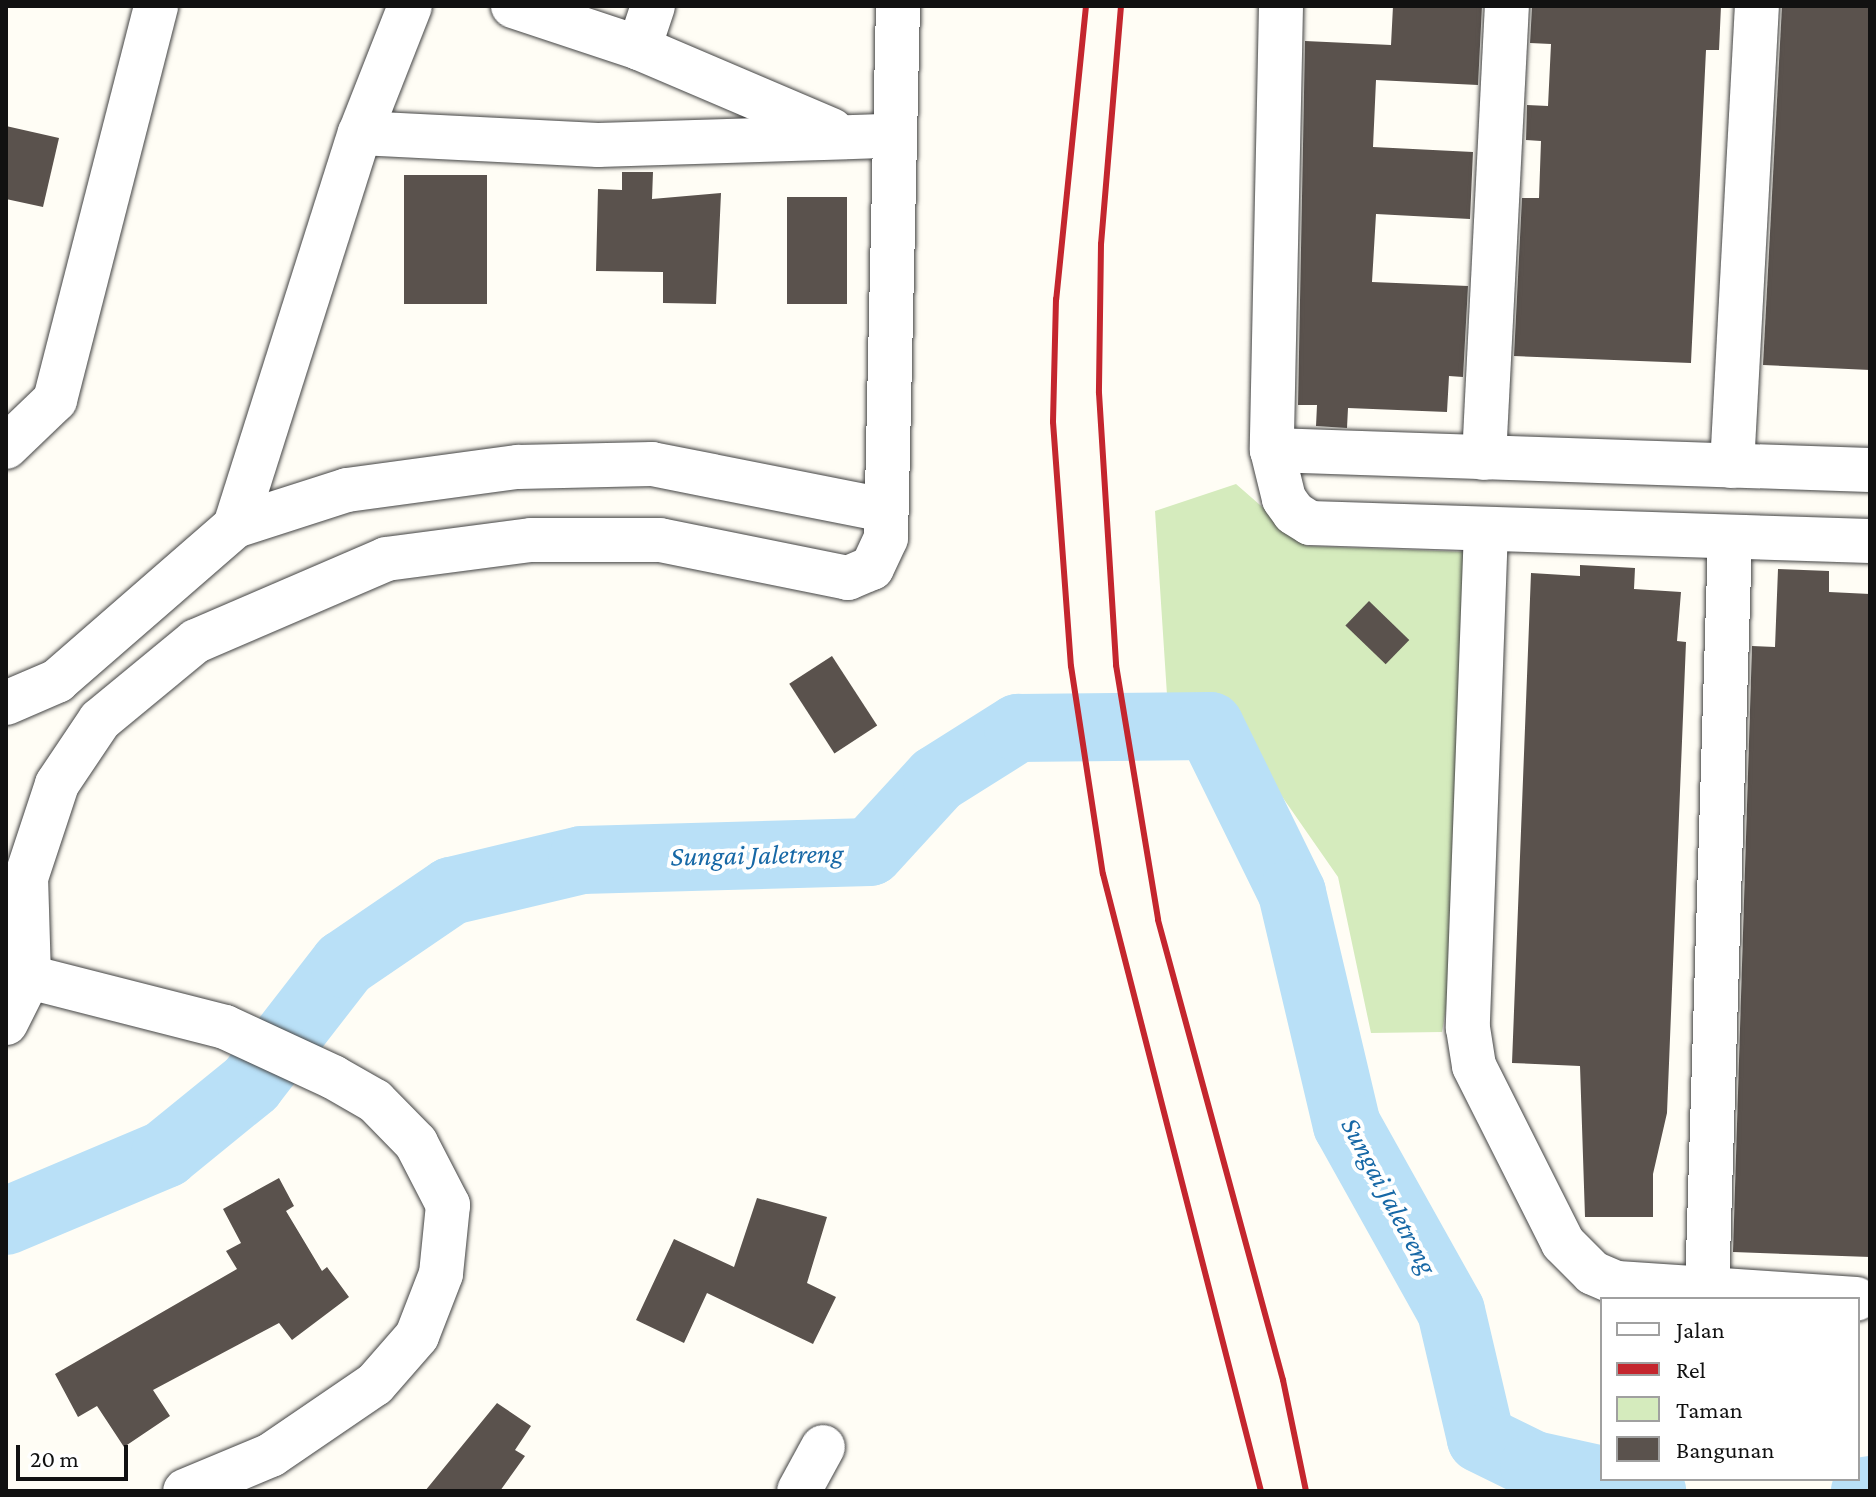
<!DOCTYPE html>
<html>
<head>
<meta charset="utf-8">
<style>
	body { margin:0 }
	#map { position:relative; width:1876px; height:1497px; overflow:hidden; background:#fffdf5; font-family:"Crimson Pro",serif }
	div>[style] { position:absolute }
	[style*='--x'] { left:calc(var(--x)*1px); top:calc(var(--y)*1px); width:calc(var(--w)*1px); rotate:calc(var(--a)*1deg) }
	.green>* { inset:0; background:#d5ebbd }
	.river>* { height:68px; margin:-34px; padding:0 34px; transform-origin:34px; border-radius:34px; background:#b9e0f7 }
	.building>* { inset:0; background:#5a524d; transform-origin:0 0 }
	.roads { filter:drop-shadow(0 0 2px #444) drop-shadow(0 0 2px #444) }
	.street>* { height:44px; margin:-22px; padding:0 22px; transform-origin:22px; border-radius:22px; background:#fff }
	.rail>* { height:6px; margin:-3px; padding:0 3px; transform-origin:3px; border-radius:3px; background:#c4262e }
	span { translate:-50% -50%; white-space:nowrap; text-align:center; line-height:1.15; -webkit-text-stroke:8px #fff; paint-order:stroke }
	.water-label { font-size:28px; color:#1768a6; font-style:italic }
	.frame { position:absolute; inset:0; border:8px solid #111; pointer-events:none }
	.legend { position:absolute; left:1600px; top:1297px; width:260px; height:184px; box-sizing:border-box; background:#fff; border:2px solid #a0a0a0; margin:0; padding:10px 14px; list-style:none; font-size:24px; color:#111 }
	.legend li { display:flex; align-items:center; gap:16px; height:40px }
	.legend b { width:40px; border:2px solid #a0a0a0 }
	.scale { position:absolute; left:16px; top:1445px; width:112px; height:36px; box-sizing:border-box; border:4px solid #111; border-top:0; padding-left:10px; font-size:24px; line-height:28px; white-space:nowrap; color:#111; -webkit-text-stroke:6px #fff; paint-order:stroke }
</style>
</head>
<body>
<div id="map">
	<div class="green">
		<i style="clip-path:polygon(1236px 484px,1307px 546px,1467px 552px,1458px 940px,1442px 1032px,1371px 1033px,1338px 877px,1226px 716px,1167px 695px,1155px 511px)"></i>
	</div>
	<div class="river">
		<i style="--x:6;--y:1221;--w:173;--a:-22.8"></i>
		<i style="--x:165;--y:1154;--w:111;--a:-39.1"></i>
		<i style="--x:251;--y:1084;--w:152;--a:-52.2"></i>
		<i style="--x:344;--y:964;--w:130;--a:-34.3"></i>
		<i style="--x:451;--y:891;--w:135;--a:-13.3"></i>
		<i style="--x:582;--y:860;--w:288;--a:-1.6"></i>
		<i style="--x:870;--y:852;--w:99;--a:-47.5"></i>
		<i style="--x:937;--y:779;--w:96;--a:-32.2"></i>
		<i style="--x:1018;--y:728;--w:192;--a:-0.6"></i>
		<i style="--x:1210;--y:726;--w:186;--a:63.8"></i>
		<i style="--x:1292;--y:893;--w:238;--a:76.7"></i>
		<i style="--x:1347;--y:1125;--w:213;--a:60.8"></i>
		<i style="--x:1451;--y:1311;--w:131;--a:76.8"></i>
		<i style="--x:1481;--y:1439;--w:59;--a:26.1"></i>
		<i style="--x:1534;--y:1465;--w:121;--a:12.4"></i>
		<i style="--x:1865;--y:1491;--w:5;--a:-11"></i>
	</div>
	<div class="building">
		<i style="clip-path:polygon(1393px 6px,1482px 6px,1478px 85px,1376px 80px,1373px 147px,1473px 152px,1470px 219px,1376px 214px,1372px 282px,1468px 286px,1463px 377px,1449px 376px,1447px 412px,1348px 408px,1347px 428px,1316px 426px,1317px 405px,1298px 405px,1305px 41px,1391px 45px)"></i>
		<i style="clip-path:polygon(1721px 6px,1719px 50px,1706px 50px,1691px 363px,1514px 356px,1522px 198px,1539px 198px,1541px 141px,1526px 140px,1527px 105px,1548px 106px,1551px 44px,1530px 43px,1532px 7px)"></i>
		<i style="clip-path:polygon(1782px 6px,1870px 6px,1870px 370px,1763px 365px)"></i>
		<i style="clip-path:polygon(6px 126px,59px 138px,43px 207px,6px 199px)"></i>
		<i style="clip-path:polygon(622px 172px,653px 172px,652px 199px,721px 193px,716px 304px,663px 303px,663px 272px,596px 271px,598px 189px,622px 190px)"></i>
		<i style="left:487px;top:175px;width:129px;height:83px;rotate:90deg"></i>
		<i style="left:787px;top:197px;width:60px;height:107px"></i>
		<i style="clip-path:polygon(1580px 565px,1635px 568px,1634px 589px,1681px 592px,1677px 641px,1686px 642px,1667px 1113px,1653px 1174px,1653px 1217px,1585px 1217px,1580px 1066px,1512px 1063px,1531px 573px,1580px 576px)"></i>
		<i style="clip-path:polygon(1778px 569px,1829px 571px,1829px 592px,1870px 594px,1870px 1257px,1733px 1252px,1752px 646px,1775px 647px)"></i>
		<i style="left:1369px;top:601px;width:56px;height:34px;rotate:44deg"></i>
		<i style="left:832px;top:656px;width:83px;height:51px;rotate:57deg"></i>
		<i style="clip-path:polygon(279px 1178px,294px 1206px,286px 1211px,322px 1271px,327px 1267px,349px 1297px,292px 1340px,279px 1323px,153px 1390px,170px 1416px,124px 1447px,97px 1406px,78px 1417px,55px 1374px,237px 1269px,226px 1251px,241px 1243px,223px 1209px)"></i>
		<i style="clip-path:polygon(757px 1198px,827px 1217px,807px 1283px,836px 1297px,813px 1344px,707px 1293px,684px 1343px,636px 1320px,674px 1239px,734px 1267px)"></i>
		<i style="clip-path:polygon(497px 1403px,531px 1426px,515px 1450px,525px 1456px,500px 1491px,425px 1491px)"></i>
	</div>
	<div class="roads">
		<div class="street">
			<i style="--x:513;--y:6;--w:133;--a:18.4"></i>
			<i style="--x:639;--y:48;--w:209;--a:23.1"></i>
			<i style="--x:1281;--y:6;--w:444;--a:91.2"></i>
			<i style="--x:1272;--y:450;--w:50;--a:76.2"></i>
			<i style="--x:1284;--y:499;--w:17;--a:54"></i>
			<i style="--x:1294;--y:513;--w:19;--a:32"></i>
			<i style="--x:1310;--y:523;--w:560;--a:1.84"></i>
			<i style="--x:639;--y:48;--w:44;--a:-71.6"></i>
			<i style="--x:360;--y:133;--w:238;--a:2.9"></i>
			<i style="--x:598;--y:145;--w:292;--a:-1.8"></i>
			<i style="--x:6;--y:447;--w:68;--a:-43.8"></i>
			<i style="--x:55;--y:400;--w:407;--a:-75.6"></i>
			<i style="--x:1272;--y:450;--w:598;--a:1.92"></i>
			<i style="--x:1484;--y:458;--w:453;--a:-87.1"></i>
			<i style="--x:1732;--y:466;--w:461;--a:-86.9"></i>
			<i style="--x:235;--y:526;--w:118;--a:-17.8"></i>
			<i style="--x:347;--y:490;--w:173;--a:-7.7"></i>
			<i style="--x:518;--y:467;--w:134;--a:-1.3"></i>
			<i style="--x:652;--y:464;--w:237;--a:11.2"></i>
			<i style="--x:1486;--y:529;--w:499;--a:92.1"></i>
			<i style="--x:1468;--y:1028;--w:38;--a:81"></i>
			<i style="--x:1474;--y:1066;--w:198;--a:63.3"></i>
			<i style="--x:1563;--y:1243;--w:42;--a:45"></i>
			<i style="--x:1593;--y:1273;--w:26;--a:23"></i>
			<i style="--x:1617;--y:1283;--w:240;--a:3.8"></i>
			<i style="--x:6;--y:703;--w:56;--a:-23.3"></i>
			<i style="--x:57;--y:681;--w:236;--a:-41"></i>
			<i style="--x:235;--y:526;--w:412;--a:-72.4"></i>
			<i style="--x:360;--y:133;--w:136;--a:-68.5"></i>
			<i style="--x:29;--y:977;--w:202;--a:14.3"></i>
			<i style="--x:225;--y:1027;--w:119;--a:24.8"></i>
			<i style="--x:333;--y:1077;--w:48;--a:29.7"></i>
			<i style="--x:375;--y:1101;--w:59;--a:45.7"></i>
			<i style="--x:416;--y:1143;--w:70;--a:62.7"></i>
			<i style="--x:448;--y:1205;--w:69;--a:95.8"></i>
			<i style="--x:441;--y:1274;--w:66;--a:111.2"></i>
			<i style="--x:417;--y:1336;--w:64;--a:131.2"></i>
			<i style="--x:375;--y:1384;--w:126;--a:145.7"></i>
			<i style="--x:271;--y:1455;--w:93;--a:157.3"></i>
			<i style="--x:6;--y:1023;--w:51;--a:-63.4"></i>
			<i style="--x:29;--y:977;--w:99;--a:-91.7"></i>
			<i style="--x:26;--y:878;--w:99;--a:-71.7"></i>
			<i style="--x:57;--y:784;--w:77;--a:-56.1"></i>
			<i style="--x:100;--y:720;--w:124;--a:-39.5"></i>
			<i style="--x:196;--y:641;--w:207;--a:-23.3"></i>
			<i style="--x:386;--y:559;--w:146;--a:-7.5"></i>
			<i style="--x:531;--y:540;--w:129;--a:0"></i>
			<i style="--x:660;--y:540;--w:192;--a:11.4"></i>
			<i style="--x:848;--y:578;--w:26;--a:-23"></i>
			<i style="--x:872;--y:568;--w:33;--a:-65"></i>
			<i style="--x:886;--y:538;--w:532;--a:-88.71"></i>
			<i style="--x:1707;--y:1290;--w:752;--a:-88.25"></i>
			<i style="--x:799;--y:1491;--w:50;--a:-61.4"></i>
		</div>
	</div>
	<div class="rail">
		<i style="--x:1086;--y:6;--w:295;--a:95.8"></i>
		<i style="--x:1056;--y:299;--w:123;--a:91.4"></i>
		<i style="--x:1053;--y:422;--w:245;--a:85.8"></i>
		<i style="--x:1071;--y:666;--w:210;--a:81.3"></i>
		<i style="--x:1103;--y:874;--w:637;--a:75.64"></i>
		<i style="--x:1121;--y:6;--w:239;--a:94.8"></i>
		<i style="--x:1101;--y:244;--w:149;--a:90.8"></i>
		<i style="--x:1099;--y:393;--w:273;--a:86.4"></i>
		<i style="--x:1116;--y:665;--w:258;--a:80.6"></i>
		<i style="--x:1158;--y:920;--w:477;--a:74.8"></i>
		<i style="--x:1283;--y:1380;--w:113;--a:78.3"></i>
	</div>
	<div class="water-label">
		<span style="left:757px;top:855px;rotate:-1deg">Sungai Jaletreng</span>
		<span style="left:1389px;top:1196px;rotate:62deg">Sungai Jaletreng</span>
	</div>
	<div class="frame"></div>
	<ul class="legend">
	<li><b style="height:10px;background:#fff"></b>Jalan</li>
	<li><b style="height:10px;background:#c4262e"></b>Rel</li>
	<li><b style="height:22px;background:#d5ebbd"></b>Taman</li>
	<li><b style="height:22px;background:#5a524d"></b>Bangunan</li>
	</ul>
	<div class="scale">20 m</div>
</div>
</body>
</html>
